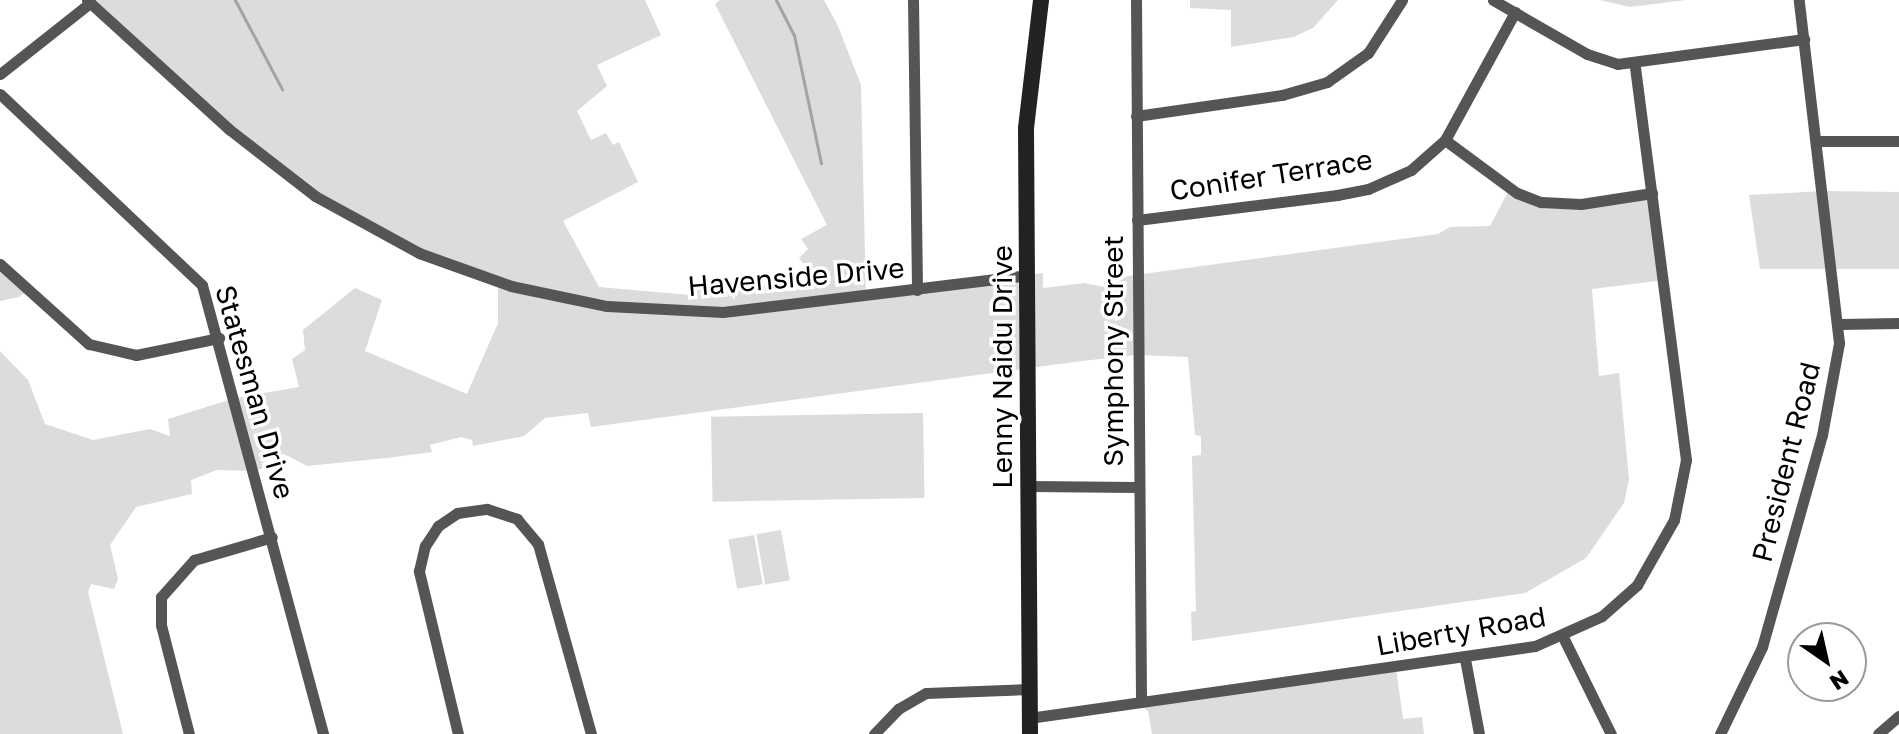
<!DOCTYPE html>
<html>
<head>
<meta charset="utf-8">
<style>
	body { margin:0 }
	#map { position:relative; width:1899px; height:734px; overflow:hidden; background:#fff; font-family:"Golos Text",sans-serif }
	div>[style] { position:absolute }
	[style*='--x'] { left:calc(var(--x)*1px); top:calc(var(--y)*1px); width:calc(var(--w)*1px); rotate:calc(var(--a)*1deg) }
	.green>* { inset:0; background:#dcdcdc; transform-origin:0 0 }
	.stream>* { height:3px; margin:-1.5px; padding:0 1.5px; transform-origin:1.5px; border-radius:1.5px; background:#a3a3a3 }
	.street>* { height:11px; margin:-5.5px; padding:0 5.5px; transform-origin:5.5px; border-radius:5.5px; background:#555 }
	.secondary>* { height:16px; margin:-8px; padding:0 8px; transform-origin:8px; border-radius:8px; background:#222 }
	span { translate:-50% -50%; white-space:nowrap; text-align:center; line-height:1.15; -webkit-text-stroke:7px #fff; paint-order:stroke }
	.street-label { font-size:28px; color:#000 }
	.north { position:absolute; left:1787px; top:622px; width:80px; height:80px; box-sizing:border-box; background:#fff; border:2px solid #999; border-radius:50%; rotate:146deg; font-size:22px; font-weight:700; line-height:32px; text-align:center; color:#000 }
	.north::after { content:''; display:block; margin:auto; width:28px; height:36px; background:#000; clip-path:polygon(50% 0,100% 100%,50% 72%,0 100%) }
</style>
</head>
<body>
<div id="map">
	<div class="green">
		<i style="clip-path:polygon(87px 0,645px 0,661px 35px,597px 65px,607px 86px,577px 111px,591px 140px,606px 133px,613px 145px,619px 142px,638px 182px,563px 221px,599px 287px,690px 295px,699px 287px,810px 284px,809px 271px,799px 258px,808px 249px,801px 239px,827px 225px,715px 4px,720px 0,824px 0,838px 26px,861px 85px,866px 297px,1043px 273px,1043px 288px,1084px 283px,1104px 287px,1128px 276px,1438px 234px,1450px 227px,1490px 226px,1509px 190px,1541px 203px,1653px 193px,1665px 280px,1592px 289px,1599px 376px,1619px 373px,1629px 479px,1624px 503px,1586px 558px,1525px 593px,1192px 641px,1191px 612px,1196px 611px,1192px 456px,1201px 455px,1201px 436px,1195px 435px,1188px 357px,1136px 355px,1082px 361px,591px 427px,588px 413px,545px 418px,524px 436px,473px 446px,472px 440px,461px 437px,430px 445px,432px 452px,387px 458px,307px 466px,284px 454px,263px 459px,264px 468px,254px 471px,217px 470px,191px 480px,192px 494px,136px 507px,110px 545px,118px 579px,114px 589px,91px 584px,88px 592px,123px 734px,0 734px,0 351px,28px 380px,45px 424px,93px 440px,150px 429px,170px 436px,168px 419px,235px 398px,299px 387px,292px 359px,305px 350px,303px 330px,355px 288px,382px 300px,365px 351px,467px 394px,498px 323px,498px 283px,450px 267px,301px 187px)"></i>
		<i style="clip-path:polygon(1190px 0,1338px 0,1313px 28px,1294px 37px,1231px 47px,1231px 10px,1190px 8px)"></i>
		<i style="clip-path:polygon(1600px 0,1686px 0,1630px 7px)"></i>
		<i style="clip-path:polygon(1824px 191px,1899px 192px,1899px 269px,1760px 269px,1749px 195px)"></i>
		<i style="clip-path:polygon(0 263px,28px 290px,19px 297px,0 301px)"></i>
		<i style="left:923px;top:413px;width:85px;height:212px;rotate:89deg"></i>
		<i style="left:781px;top:530px;width:51px;height:25px;rotate:80deg"></i>
		<i style="left:754px;top:535px;width:50px;height:26px;rotate:80deg"></i>
		<i style="clip-path:polygon(1396px 668px,1403px 719px,1422px 717px,1424px 734px,1152px 734px,1148px 711px,1140px 704px)"></i>
	</div>
	<div class="stream">
		<i style="--x:235;--y:0;--w:101;--a:62.2"></i>
		<i style="--x:776;--y:0;--w:39;--a:63"></i>
		<i style="--x:794;--y:35;--w:131;--a:78.1"></i>
	</div>
	<div class="street">
		<i style="--x:87;--y:0;--w:193;--a:42.3"></i>
		<i style="--x:230;--y:130;--w:108;--a:37.8"></i>
		<i style="--x:315;--y:196;--w:119;--a:28.7"></i>
		<i style="--x:419;--y:253;--w:98;--a:19.7"></i>
		<i style="--x:511;--y:286;--w:98;--a:11.8"></i>
		<i style="--x:607;--y:306;--w:116;--a:3"></i>
		<i style="--x:723;--y:312;--w:307;--a:-6.9"></i>
		<i style="--x:913;--y:0;--w:290;--a:89.2"></i>
		<i style="--x:1136;--y:0;--w:702;--a:89.59"></i>
		<i style="--x:1493;--y:0;--w:108;--a:29.9"></i>
		<i style="--x:1587;--y:54;--w:32;--a:18"></i>
		<i style="--x:1617;--y:64;--w:189;--a:-7.6"></i>
		<i style="--x:0;--y:74;--w:115;--a:-38.3"></i>
		<i style="--x:0;--y:94;--w:278;--a:43.4"></i>
		<i style="--x:202;--y:285;--w:465;--a:74.9"></i>
		<i style="--x:1136;--y:116;--w:148;--a:-8.2"></i>
		<i style="--x:1282;--y:95;--w:47;--a:-16.1"></i>
		<i style="--x:1327;--y:82;--w:50;--a:-35.3"></i>
		<i style="--x:1368;--y:53;--w:63;--a:-57.3"></i>
		<i style="--x:1445;--y:140;--w:89;--a:36.4"></i>
		<i style="--x:1517;--y:193;--w:26;--a:21"></i>
		<i style="--x:1541;--y:202;--w:40;--a:2.9"></i>
		<i style="--x:1581;--y:204;--w:72;--a:-8.8"></i>
		<i style="--x:1817;--y:141;--w:82;--a:0"></i>
		<i style="--x:1137;--y:220;--w:202;--a:-7.1"></i>
		<i style="--x:1337;--y:195;--w:32;--a:-11"></i>
		<i style="--x:1368;--y:189;--w:47;--a:-23.8"></i>
		<i style="--x:1411;--y:170;--w:45;--a:-41.4"></i>
		<i style="--x:1445;--y:140;--w:146;--a:-61.3"></i>
		<i style="--x:0;--y:264;--w:120;--a:42"></i>
		<i style="--x:89;--y:344;--w:48;--a:13.2"></i>
		<i style="--x:136;--y:355;--w:85;--a:-11.6"></i>
		<i style="--x:1840;--y:324;--w:59;--a:-1"></i>
		<i style="--x:1029;--y:486;--w:108;--a:0.5"></i>
		<i style="--x:1563;--y:637;--w:108;--a:63.7"></i>
		<i style="--x:1465;--y:659;--w:76;--a:79.4"></i>
		<i style="--x:1029;--y:718;--w:511;--a:-8.1"></i>
		<i style="--x:1535;--y:646;--w:73;--a:-24.1"></i>
		<i style="--x:1602;--y:616;--w:47;--a:-41.5"></i>
		<i style="--x:1637;--y:585;--w:75;--a:-60.4"></i>
		<i style="--x:1674;--y:520;--w:61;--a:-78.7"></i>
		<i style="--x:1686;--y:460;--w:401;--a:-97.4"></i>
		<i style="--x:189;--y:734;--w:113;--a:-104.4"></i>
		<i style="--x:161;--y:625;--w:28;--a:-90"></i>
		<i style="--x:161;--y:597;--w:50;--a:-48.3"></i>
		<i style="--x:194;--y:560;--w:81;--a:-16.4"></i>
		<i style="--x:458;--y:734;--w:168;--a:-103.5"></i>
		<i style="--x:419;--y:571;--w:26;--a:-77"></i>
		<i style="--x:425;--y:546;--w:24;--a:-57"></i>
		<i style="--x:438;--y:526;--w:23;--a:-34"></i>
		<i style="--x:457;--y:513;--w:30;--a:-8"></i>
		<i style="--x:487;--y:509;--w:32;--a:18"></i>
		<i style="--x:517;--y:519;--w:33;--a:50"></i>
		<i style="--x:538;--y:544;--w:197;--a:74.4"></i>
		<i style="--x:874;--y:734;--w:35;--a:-46"></i>
		<i style="--x:898;--y:709;--w:32;--a:-30"></i>
		<i style="--x:926;--y:693;--w:103;--a:-2.2"></i>
		<i style="--x:1720;--y:734;--w:97;--a:-64.2"></i>
		<i style="--x:1762;--y:647;--w:220;--a:-74.2"></i>
		<i style="--x:1822;--y:435;--w:94;--a:-79.5"></i>
		<i style="--x:1839;--y:343;--w:345;--a:-96.7"></i>
		<i style="--x:1878;--y:734;--w:28;--a:-41"></i>
	</div>
	<div class="secondary">
		<i style="--x:1030;--y:734;--w:606;--a:-90.38"></i>
		<i style="--x:1026;--y:128;--w:129;--a:-83.3"></i>
	</div>
	<div class="street-label">
		<span style="left:1271px;top:175px;rotate:-9deg">Conifer Terrace</span>
		<span style="left:796px;top:277px;rotate:-5deg">Havenside Drive</span>
		<span style="left:1113px;top:351px;rotate:-90deg">Symphony Street</span>
		<span style="left:1002px;top:367px;rotate:-90deg">Lenny Naidu Drive</span>
		<span style="left:255px;top:392px;rotate:74deg">Statesman Drive</span>
		<span style="left:1786px;top:462px;rotate:-76deg">President Road</span>
		<span style="left:1461px;top:631px;rotate:-10deg">Liberty Road</span>
	</div>
	<div class="north">N</div>
</div>
</body>
</html>
